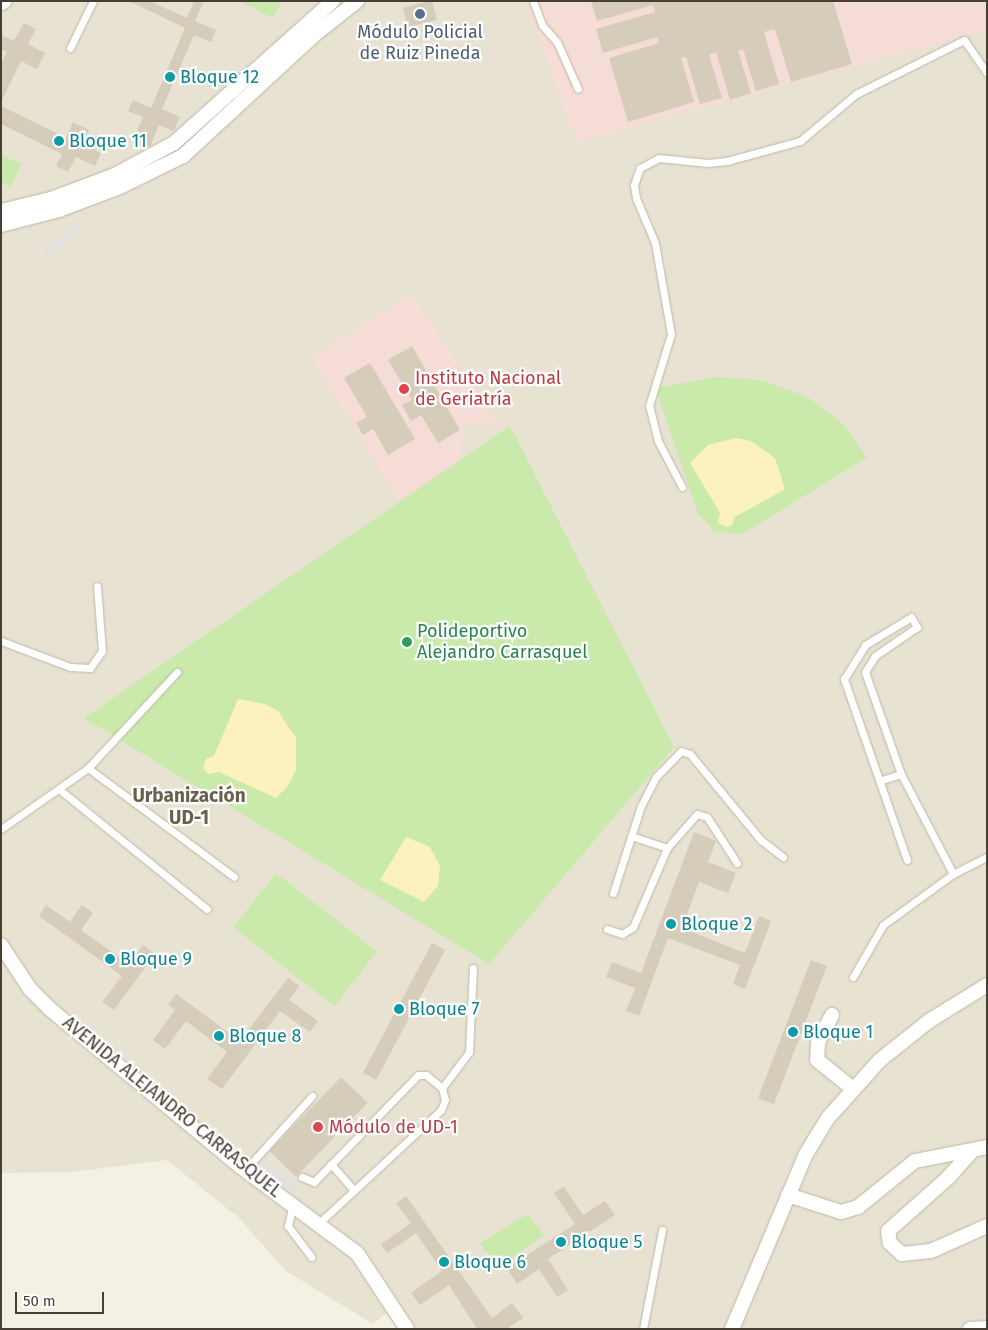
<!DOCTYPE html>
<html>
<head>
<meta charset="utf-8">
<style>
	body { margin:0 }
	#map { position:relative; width:988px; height:1330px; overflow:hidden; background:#f3f0e4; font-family:"Fira Sans",sans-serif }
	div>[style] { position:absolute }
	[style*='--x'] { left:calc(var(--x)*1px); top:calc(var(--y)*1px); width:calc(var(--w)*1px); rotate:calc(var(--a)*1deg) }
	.residential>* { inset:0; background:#e7e2d2 }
	.medical>* { inset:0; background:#f5dcd6 }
	.green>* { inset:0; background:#c9eaaa; transform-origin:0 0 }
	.sand>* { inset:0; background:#fbf2bd }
	.parking>* { inset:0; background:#e3e1dd; transform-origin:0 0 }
	.building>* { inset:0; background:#d5ccb9; transform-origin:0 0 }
	.roads { filter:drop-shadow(0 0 1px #bfb8a6) drop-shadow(0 0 1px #bfb8a6) }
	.service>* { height:7px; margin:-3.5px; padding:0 3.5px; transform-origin:3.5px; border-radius:3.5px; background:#fff }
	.minor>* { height:14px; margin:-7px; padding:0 7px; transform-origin:7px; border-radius:7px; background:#fff }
	.dots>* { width:14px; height:14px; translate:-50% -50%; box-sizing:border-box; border:2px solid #fff; border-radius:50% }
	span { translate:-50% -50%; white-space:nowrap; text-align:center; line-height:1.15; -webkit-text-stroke:4.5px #fff; paint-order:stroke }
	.service-label { font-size:18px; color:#4e5e75 }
	.culture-label { font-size:18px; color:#0d838f }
	.left { translate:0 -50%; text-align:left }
	.health-label { font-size:18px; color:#be3a42 }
	.leisure-label { font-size:18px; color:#27864d }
	.street-label { font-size:18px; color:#464034 }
	.neighbourhood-label { font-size:19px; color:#695f4a; font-weight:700 }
	.frame { position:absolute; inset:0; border:2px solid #464034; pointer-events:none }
	.scale { position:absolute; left:15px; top:1292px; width:89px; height:22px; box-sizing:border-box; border:2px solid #464034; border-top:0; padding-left:6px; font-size:15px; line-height:18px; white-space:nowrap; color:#464034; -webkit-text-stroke:4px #fff; paint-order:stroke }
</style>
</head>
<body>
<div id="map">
	<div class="residential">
		<i style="clip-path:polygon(1px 1px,987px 1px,987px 1329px,398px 1329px,386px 1313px,373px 1324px,286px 1271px,238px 1217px,167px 1160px,71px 1172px,1px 1173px)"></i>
	</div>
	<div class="medical">
		<i style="clip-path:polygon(525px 1px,987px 1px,987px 30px,576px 142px)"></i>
		<i style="clip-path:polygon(411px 294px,503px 428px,463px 422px,460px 461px,400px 503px,311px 357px)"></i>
	</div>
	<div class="green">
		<i style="clip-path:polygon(239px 1px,282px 1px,273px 18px)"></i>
		<i style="clip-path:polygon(1px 155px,21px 164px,11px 187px,1px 182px)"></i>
		<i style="clip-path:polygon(717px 377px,760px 380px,806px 396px,842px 423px,867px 457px,741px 535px,714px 531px,698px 513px,655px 388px)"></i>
		<i style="clip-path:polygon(510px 426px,674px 747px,489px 964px,84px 718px)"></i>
		<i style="left:276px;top:873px;width:128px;height:69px;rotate:38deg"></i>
		<i style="clip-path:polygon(528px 1214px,544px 1235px,498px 1268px,480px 1243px)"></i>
	</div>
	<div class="sand">
		<i style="clip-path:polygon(736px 438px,751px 441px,775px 458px,785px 489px,735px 517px,732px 525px,726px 527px,718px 523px,720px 513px,690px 463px,708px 445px)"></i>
		<i style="clip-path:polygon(238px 699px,265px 704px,278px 711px,296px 738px,296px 770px,288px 786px,276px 798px,219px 772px,208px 774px,203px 768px,206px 759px,214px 756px)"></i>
		<i style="clip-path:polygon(406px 837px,430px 847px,440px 866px,438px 886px,424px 902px,380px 880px)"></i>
	</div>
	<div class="parking">
		<i style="left:76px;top:223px;width:11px;height:44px;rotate:52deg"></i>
		<i style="clip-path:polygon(264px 1156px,289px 1179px,292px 1176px,302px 1182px,291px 1194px,255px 1167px)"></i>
	</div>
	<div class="building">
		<i style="clip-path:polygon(129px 1px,149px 1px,187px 18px,194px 1px,199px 1px,203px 3px,195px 21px,216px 30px,211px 42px,194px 35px,162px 109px,180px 117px,174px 131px,159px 125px,150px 147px,133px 140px,143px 117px,128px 111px,133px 100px,151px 108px,185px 28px)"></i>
		<i style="clip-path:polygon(429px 1px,432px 1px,437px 20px,408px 27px,403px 8px)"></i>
		<i style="clip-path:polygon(591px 1px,833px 1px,852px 64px,791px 82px,775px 29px,764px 32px,779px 84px,756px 91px,743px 49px,738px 51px,751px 93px,730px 100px,716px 52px,709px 55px,722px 98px,700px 104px,686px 57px,681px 58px,694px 102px,628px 122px,609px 58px,659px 43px,657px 37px,603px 53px,596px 29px,655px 12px,653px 5px,597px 21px)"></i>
		<i style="clip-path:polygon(24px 23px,36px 29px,28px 44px,45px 53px,37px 69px,21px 61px,1px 102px,1px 64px,7px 52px,1px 49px,1px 35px,14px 41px)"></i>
		<i style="clip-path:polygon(1px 106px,66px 138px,73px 122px,89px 130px,82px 143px,101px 153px,95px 166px,76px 157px,68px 172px,56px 166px,62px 154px,1px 124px)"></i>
		<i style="clip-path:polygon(412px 346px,460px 430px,438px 443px,421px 415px,411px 421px,402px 405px,412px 400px,388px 360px)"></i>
		<i style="clip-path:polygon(370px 363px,415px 439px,388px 455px,373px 429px,363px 435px,356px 423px,367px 417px,344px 378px)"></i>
		<i style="clip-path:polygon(694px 832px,716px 841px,708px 862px,736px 873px,728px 893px,699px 882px,682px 928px,745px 953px,759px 916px,771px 921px,745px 989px,733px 984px,740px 965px,668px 938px,639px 1016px,626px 1011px,635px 988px,606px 977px,612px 962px,641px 973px)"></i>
		<i style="clip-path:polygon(46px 905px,70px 922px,82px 905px,93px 913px,81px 930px,129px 964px,143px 945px,155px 954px,114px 1010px,102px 1002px,122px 976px,39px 916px)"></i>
		<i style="left:432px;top:943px;width:15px;height:147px;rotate:28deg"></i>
		<i style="left:811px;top:960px;width:17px;height:148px;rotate:21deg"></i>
		<i style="clip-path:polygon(288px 978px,299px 986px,289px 1000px,318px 1021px,310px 1032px,280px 1011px,222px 1089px,207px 1079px,227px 1052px,186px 1021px,165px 1049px,153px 1040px,175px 1010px,168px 1005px,176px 994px,240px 1041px)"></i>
		<i style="left:341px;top:1077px;width:37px;height:103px;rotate:44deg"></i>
		<i style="clip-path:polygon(564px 1187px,583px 1215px,605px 1201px,615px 1215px,548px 1259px,568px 1290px,557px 1297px,539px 1269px,517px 1284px,507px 1268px,575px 1224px,554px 1193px)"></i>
		<i style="clip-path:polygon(406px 1196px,492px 1318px,512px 1303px,523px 1318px,507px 1329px,477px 1329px,449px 1285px,420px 1305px,411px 1293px,442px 1271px,416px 1233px,387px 1253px,381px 1244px,411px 1223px,396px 1203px)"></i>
	</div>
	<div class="roads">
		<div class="service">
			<i style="--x:533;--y:1;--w:26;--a:69"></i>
			<i style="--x:542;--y:25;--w:23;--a:49"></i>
			<i style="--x:557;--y:42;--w:51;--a:65.9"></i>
			<i style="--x:70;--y:48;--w:52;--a:-63.9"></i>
			<i style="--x:682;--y:487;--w:52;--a:-117.6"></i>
			<i style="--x:658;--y:441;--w:36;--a:-104"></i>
			<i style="--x:649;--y:406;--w:75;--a:-73"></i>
			<i style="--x:671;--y:334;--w:92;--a:-100"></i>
			<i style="--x:655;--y:243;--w:49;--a:-112.9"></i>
			<i style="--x:636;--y:198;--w:13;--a:-99"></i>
			<i style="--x:634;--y:185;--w:18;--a:-71"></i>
			<i style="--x:640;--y:168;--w:21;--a:-28"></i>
			<i style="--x:659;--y:158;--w:49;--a:5.8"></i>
			<i style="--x:708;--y:163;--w:19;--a:-6"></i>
			<i style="--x:727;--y:161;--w:76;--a:-15.3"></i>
			<i style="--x:800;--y:141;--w:73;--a:-40"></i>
			<i style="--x:856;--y:94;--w:121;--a:-26.6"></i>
			<i style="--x:964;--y:40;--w:40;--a:55.1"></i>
			<i style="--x:1;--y:641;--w:74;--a:20.6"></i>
			<i style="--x:70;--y:667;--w:20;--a:3"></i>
			<i style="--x:90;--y:668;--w:21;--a:-55"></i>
			<i style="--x:102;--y:651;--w:65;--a:-94.4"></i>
			<i style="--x:88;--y:768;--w:182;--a:36.7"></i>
			<i style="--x:879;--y:781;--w:23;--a:-18"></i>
			<i style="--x:60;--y:790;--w:189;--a:39"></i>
			<i style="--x:1;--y:829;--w:106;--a:-35"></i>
			<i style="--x:88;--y:768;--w:131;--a:-47.2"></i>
			<i style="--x:631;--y:836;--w:38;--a:18"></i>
			<i style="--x:907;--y:860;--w:192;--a:-109.2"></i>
			<i style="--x:844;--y:679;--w:40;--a:-58"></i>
			<i style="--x:865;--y:645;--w:54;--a:-31.3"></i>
			<i style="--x:911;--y:617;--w:12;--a:59"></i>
			<i style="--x:917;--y:627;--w:51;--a:145.4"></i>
			<i style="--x:875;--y:656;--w:19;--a:122"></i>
			<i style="--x:865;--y:672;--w:108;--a:70.6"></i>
			<i style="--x:901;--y:774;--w:113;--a:62.5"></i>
			<i style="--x:613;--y:893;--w:91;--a:-72.2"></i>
			<i style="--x:641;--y:806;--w:33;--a:-63"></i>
			<i style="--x:656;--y:777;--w:36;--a:-46"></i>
			<i style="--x:681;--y:751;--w:9;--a:18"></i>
			<i style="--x:690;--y:754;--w:112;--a:50.5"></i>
			<i style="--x:761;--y:840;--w:28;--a:38"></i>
			<i style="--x:607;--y:929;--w:16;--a:18"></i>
			<i style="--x:622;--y:934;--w:13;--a:-32"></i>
			<i style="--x:633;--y:927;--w:86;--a:-66.7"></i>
			<i style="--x:667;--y:848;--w:45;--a:-48.6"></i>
			<i style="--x:697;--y:814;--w:10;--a:17"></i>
			<i style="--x:707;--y:817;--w:55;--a:56.9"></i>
			<i style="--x:853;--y:977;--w:60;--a:-60"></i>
			<i style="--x:883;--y:925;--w:87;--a:-36.1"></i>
			<i style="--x:953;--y:874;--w:38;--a:-27"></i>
			<i style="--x:442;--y:1088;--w:45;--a:-53.1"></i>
			<i style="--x:469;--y:1052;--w:84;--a:-87.3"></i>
			<i style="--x:331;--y:1164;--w:35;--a:49"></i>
			<i style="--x:245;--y:1170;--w:100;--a:-47.8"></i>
			<i style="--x:302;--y:1177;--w:13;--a:23"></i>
			<i style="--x:314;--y:1182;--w:149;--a:-45.8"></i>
			<i style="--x:418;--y:1075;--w:8;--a:0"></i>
			<i style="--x:426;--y:1075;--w:21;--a:39"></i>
			<i style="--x:442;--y:1088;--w:12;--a:76"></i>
			<i style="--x:445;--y:1100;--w:11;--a:112"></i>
			<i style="--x:441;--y:1110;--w:166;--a:137.2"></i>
			<i style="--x:293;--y:1204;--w:23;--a:103"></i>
			<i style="--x:288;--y:1226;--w:39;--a:53"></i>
			<i style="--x:643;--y:1329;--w:101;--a:-79.1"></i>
		</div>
		<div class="minor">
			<i style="--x:1;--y:3;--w:4;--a:-27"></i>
			<i style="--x:1;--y:211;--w:51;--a:-13.5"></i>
			<i style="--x:51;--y:199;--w:68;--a:-20.6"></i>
			<i style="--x:115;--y:175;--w:67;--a:-28.5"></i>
			<i style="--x:174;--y:143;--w:213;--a:-41.8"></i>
			<i style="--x:1;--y:225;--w:60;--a:-14.5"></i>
			<i style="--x:59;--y:210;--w:65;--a:-20.7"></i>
			<i style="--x:120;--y:187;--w:70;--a:-26.2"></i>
			<i style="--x:183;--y:156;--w:178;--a:-42.7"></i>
			<i style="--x:314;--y:35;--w:55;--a:-38.3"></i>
			<i style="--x:1;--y:945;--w:53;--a:56.6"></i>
			<i style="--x:30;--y:989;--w:28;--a:45"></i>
			<i style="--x:50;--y:1009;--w:248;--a:39.6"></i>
			<i style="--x:241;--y:1167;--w:144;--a:36.6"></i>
			<i style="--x:357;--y:1253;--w:91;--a:56.7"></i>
			<i style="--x:832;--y:1015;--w:31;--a:117"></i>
			<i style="--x:818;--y:1043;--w:17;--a:93"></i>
			<i style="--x:817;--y:1060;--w:45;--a:38.7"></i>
			<i style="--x:973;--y:1150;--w:36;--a:132"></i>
			<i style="--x:949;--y:1177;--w:81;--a:138.5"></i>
			<i style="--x:888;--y:1231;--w:12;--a:81"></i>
			<i style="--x:890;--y:1243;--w:16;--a:43"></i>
			<i style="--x:902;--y:1254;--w:29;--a:-6"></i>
			<i style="--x:931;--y:1251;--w:61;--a:-24.1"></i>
			<i style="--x:788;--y:1195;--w:56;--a:17.8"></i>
			<i style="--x:841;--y:1212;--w:18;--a:-16"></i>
			<i style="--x:858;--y:1207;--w:73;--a:-38.9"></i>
			<i style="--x:915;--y:1161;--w:73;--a:-11"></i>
			<i style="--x:732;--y:1329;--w:190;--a:-67.1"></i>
			<i style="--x:806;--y:1154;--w:42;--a:-58.6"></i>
			<i style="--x:828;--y:1118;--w:78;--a:-48.1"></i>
			<i style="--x:880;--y:1060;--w:63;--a:-38.5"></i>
			<i style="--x:929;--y:1021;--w:68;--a:-31.8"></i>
			<i style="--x:970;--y:1329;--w:17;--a:-3"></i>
		</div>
	</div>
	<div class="dots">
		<i style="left:420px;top:14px;background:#5c6f8a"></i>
		<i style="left:170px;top:77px;background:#0f9aa8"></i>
		<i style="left:59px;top:141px;background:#0f9aa8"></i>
		<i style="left:404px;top:389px;background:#e0444e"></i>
		<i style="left:407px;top:642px;background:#2e9e5b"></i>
		<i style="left:671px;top:924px;background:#0f9aa8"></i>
		<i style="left:110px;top:959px;background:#0f9aa8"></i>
		<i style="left:399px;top:1009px;background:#0f9aa8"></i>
		<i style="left:793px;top:1032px;background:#0f9aa8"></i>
		<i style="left:219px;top:1036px;background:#0f9aa8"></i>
		<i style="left:318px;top:1127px;background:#e0444e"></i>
		<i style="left:561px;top:1242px;background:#0f9aa8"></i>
		<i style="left:444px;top:1262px;background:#0f9aa8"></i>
	</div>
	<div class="service-label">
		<span style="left:420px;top:43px">Módulo Policial<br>de Ruiz Pineda</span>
	</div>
	<div class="culture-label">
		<span class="left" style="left:180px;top:77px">Bloque 12</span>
		<span class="left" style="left:69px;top:141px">Bloque 11</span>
		<span class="left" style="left:681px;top:924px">Bloque 2</span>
		<span class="left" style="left:120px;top:959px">Bloque 9</span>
		<span class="left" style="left:409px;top:1009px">Bloque 7</span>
		<span class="left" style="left:803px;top:1032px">Bloque 1</span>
		<span class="left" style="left:229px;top:1036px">Bloque 8</span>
		<span class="left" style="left:571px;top:1242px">Bloque 5</span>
		<span class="left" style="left:454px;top:1262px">Bloque 6</span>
	</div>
	<div class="health-label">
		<span class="left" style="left:415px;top:389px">Instituto Nacional<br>de Geriatría</span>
		<span class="left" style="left:329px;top:1127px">Módulo de UD-1</span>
	</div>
	<div class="leisure-label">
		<span class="left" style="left:417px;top:642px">Polideportivo<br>Alejandro Carrasquel</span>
	</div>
	<div class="street-label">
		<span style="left:172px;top:1107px;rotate:39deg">AVENIDA ALEJANDRO CARRASQUEL</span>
	</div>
	<div class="neighbourhood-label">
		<span style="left:189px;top:807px">Urbanización<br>UD-1</span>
	</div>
	<div class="frame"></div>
	<div class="scale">50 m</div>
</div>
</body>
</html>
